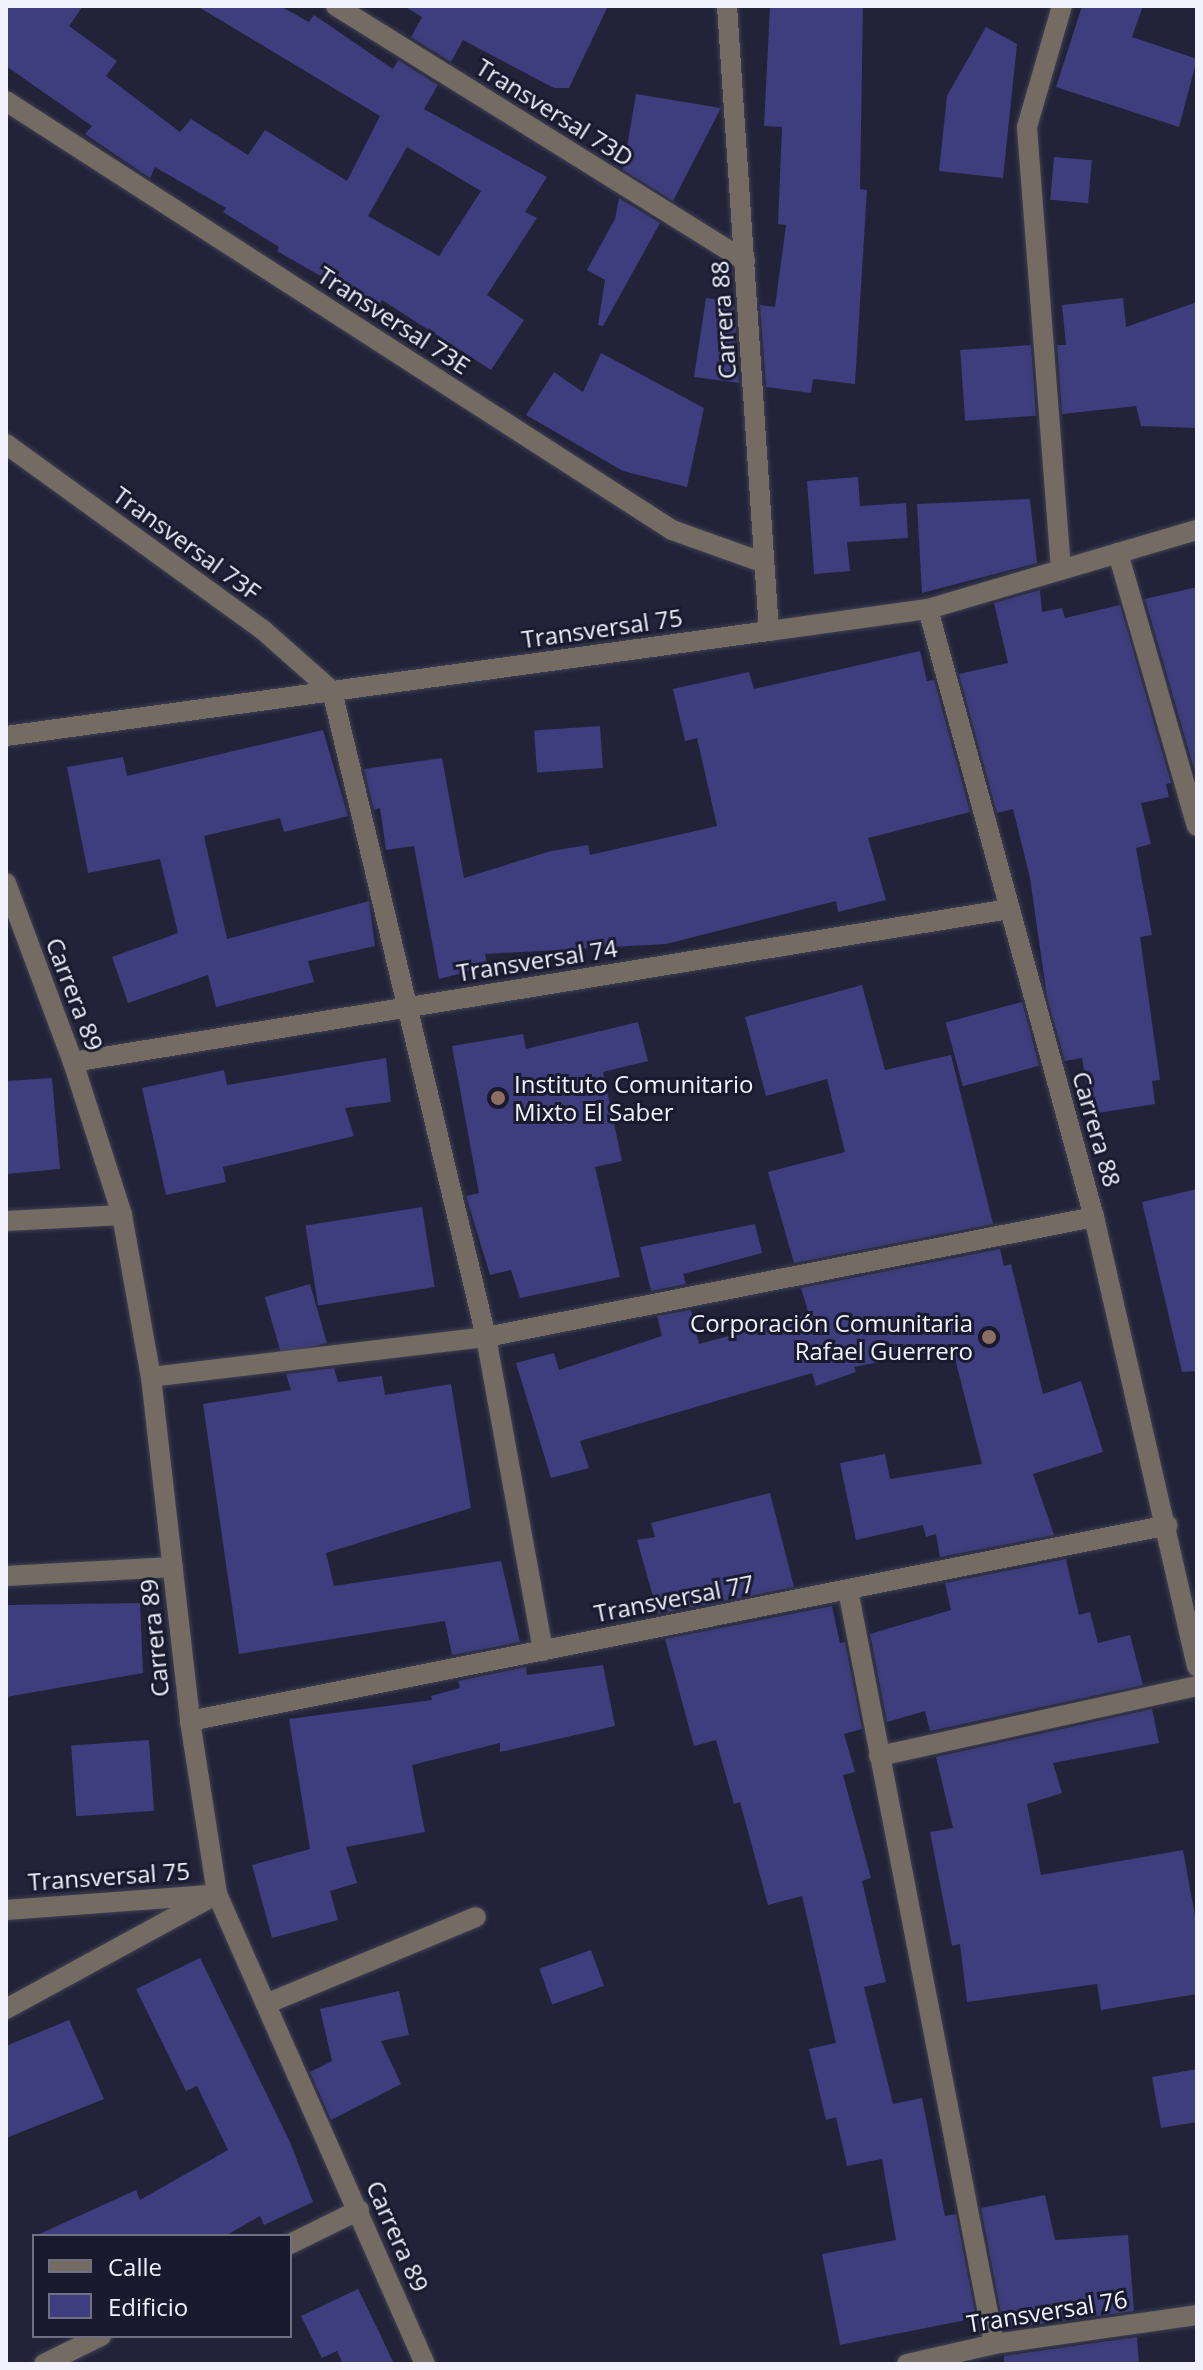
<!DOCTYPE html>
<html>
<head>
<meta charset="utf-8">
<style>
	body { margin:0 }
	#map { position:relative; width:1203px; height:2370px; overflow:hidden; background:#222338; font-family:"Open Sans",sans-serif }
	div>[style] { position:absolute }
	[style*='--x'] { left:calc(var(--x)*1px); top:calc(var(--y)*1px); width:calc(var(--w)*1px); rotate:calc(var(--a)*1deg) }
	.building>* { inset:0; background:#3e3d7d; transform-origin:0 0 }
	.roads { filter:drop-shadow(0 0 2px #3f4054) drop-shadow(0 0 2px #3f4054) }
	.service>* { height:20px; margin:-10px; padding:0 10px; transform-origin:10px; border-radius:10px; background:#746b62 }
	.minor>* { height:20px; margin:-10px; padding:0 10px; transform-origin:10px; border-radius:10px; background:#746b62 }
	.tertiary>* { height:20px; margin:-10px; padding:0 10px; transform-origin:10px; border-radius:10px; background:#746b62 }
	.dots>* { width:22px; height:22px; translate:-50% -50%; box-sizing:border-box; border:4px solid #191a2e; border-radius:50% }
	span { translate:-50% -50%; white-space:nowrap; text-align:center; line-height:1.15; -webkit-text-stroke:6px #191a2e; paint-order:stroke }
	.street-label { font-size:24px; color:#f1f2fe }
	.poi-label { font-size:24px; color:#f1f2fe }
	.left { translate:0 -50%; text-align:left }
	.right { translate:-100% -50%; text-align:right }
	.frame { position:absolute; inset:0; border:8px solid #f1f2fe; pointer-events:none }
	.legend { position:absolute; left:32px; top:2234px; width:260px; height:104px; box-sizing:border-box; background:#191a2e; border:2px solid #6f7081; margin:0; padding:10px 14px; list-style:none; font-size:24px; color:#f1f2fe }
	.legend li { display:flex; align-items:center; gap:16px; height:40px }
	.legend b { width:40px; border:2px solid #6f7081 }
</style>
</head>
<body>
<div id="map">
	<div class="building">
		<i style="clip-path:polygon(evenodd,6px 6px,83px 6px,69px 26px,117px 61px,106px 76px,180px 132px,191px 119px,248px 155px,265px 130px,347px 181px,380px 116px,197px 6px,280px 6px,309px 22px,314px 15px,393px 69px,398px 60px,438px 85px,424px 109px,547px 177px,525px 212px,537px 218px,487px 295px,524px 320px,491px 370px,382px 300px,380px 304px,333px 277px,331px 282px,277px 251px,279px 247px,223px 212px,226px 208px,155px 167px,150px 178px,85px 134px,92px 126px,6px 66px,6px 6px,407px 147px,481px 191px,439px 256px,368px 216px,407px 147px)"></i>
		<i style="clip-path:polygon(404px 6px,608px 6px,569px 88px,554px 88px,463px 40px,451px 62px,411px 37px,422px 17px)"></i>
		<i style="clip-path:polygon(770px 6px,863px 6px,860px 189px,867px 190px,855px 384px,813px 379px,811px 393px,766px 387px,760px 305px,775px 307px,786px 225px,778px 224px,782px 127px,764px 126px)"></i>
		<i style="clip-path:polygon(1082px 6px,1143px 6px,1132px 37px,1197px 59px,1179px 127px,1056px 87px)"></i>
		<i style="clip-path:polygon(986px 27px,1017px 44px,1003px 178px,939px 171px,947px 96px)"></i>
		<i style="clip-path:polygon(636px 94px,721px 108px,673px 201px,623px 170px)"></i>
		<i style="left:1054px;top:157px;width:38px;height:43px;rotate:5deg"></i>
		<i style="clip-path:polygon(619px 198px,660px 223px,603px 326px,598px 325px,605px 280px,587px 270px,615px 219px)"></i>
		<i style="clip-path:polygon(706px 298px,734px 302px,739px 383px,694px 377px)"></i>
		<i style="clip-path:polygon(1123px 298px,1126px 327px,1197px 302px,1197px 428px,1141px 426px,1136px 406px,1062px 414px,1057px 345px,1066px 345px,1062px 305px)"></i>
		<i style="left:1031px;top:345px;width:71px;height:71px;rotate:86deg"></i>
		<i style="clip-path:polygon(601px 353px,704px 408px,687px 487px,623px 471px,526px 415px,554px 372px,583px 392px)"></i>
		<i style="clip-path:polygon(858px 477px,860px 506px,906px 503px,908px 538px,847px 542px,850px 571px,814px 574px,807px 481px)"></i>
		<i style="clip-path:polygon(1030px 499px,1037px 563px,922px 593px,917px 504px)"></i>
		<i style="clip-path:polygon(1197px 587px,1197px 779px,1145px 599px)"></i>
		<i style="clip-path:polygon(1040px 590px,1042px 612px,1062px 608px,1065px 618px,1120px 605px,1171px 783px,1166px 784px,1169px 797px,1141px 803px,1151px 844px,1136px 848px,1152px 935px,1140px 937px,1160px 1080px,1152px 1081px,1155px 1104px,1091px 1114px,1082px 1058px,1065px 1061px,1047px 997px,1030px 878px,1013px 809px,997px 813px,959px 674px,1008px 663px,994px 603px)"></i>
		<i style="clip-path:polygon(920px 651px,927px 681px,934px 680px,970px 812px,868px 838px,886px 900px,838px 912px,836px 901px,666px 944px,485px 954px,488px 966px,439px 979px,414px 846px,386px 850px,380px 808px,374px 810px,364px 769px,442px 758px,464px 878px,551px 851px,588px 845px,590px 855px,717px 826px,697px 738px,685px 741px,673px 689px,749px 672px,754px 689px)"></i>
		<i style="left:600px;top:726px;width:42px;height:66px;rotate:86deg"></i>
		<i style="clip-path:polygon(323px 730px,348px 816px,284px 832px,280px 818px,204px 836px,227px 939px,369px 901px,375px 946px,308px 961px,314px 982px,216px 1007px,208px 975px,128px 1003px,112px 957px,178px 933px,160px 859px,88px 873px,67px 767px,123px 757px,127px 776px)"></i>
		<i style="clip-path:polygon(862px 985px,885px 1070px,951px 1055px,993px 1224px,794px 1263px,768px 1172px,845px 1152px,827px 1079px,766px 1096px,745px 1017px)"></i>
		<i style="left:1022px;top:1002px;width:66px;height:79px;rotate:75deg"></i>
		<i style="clip-path:polygon(638px 1022px,648px 1061px,603px 1072px,622px 1161px,595px 1167px,620px 1277px,520px 1298px,511px 1270px,490px 1275px,466px 1196px,479px 1193px,452px 1046px,523px 1034px,526px 1049px)"></i>
		<i style="clip-path:polygon(386px 1058px,391px 1102px,345px 1108px,354px 1136px,223px 1167px,226px 1182px,166px 1195px,142px 1088px,224px 1070px,227px 1085px)"></i>
		<i style="clip-path:polygon(52px 1078px,60px 1169px,6px 1174px,6px 1081px)"></i>
		<i style="clip-path:polygon(1197px 1189px,1197px 1371px,1182px 1372px,1142px 1202px)"></i>
		<i style="left:422px;top:1207px;width:81px;height:118px;rotate:81deg"></i>
		<i style="clip-path:polygon(755px 1224px,762px 1253px,683px 1274px,686px 1284px,651px 1291px,640px 1247px)"></i>
		<i style="clip-path:polygon(1000px 1249px,1004px 1266px,1011px 1264px,1043px 1394px,1081px 1381px,1103px 1452px,1033px 1474px,1054px 1535px,940px 1557px,936px 1534px,926px 1537px,923px 1525px,856px 1540px,840px 1463px,885px 1454px,890px 1479px,982px 1464px,952px 1347px,854px 1367px,856px 1372px,816px 1386px,812px 1373px,580px 1441px,589px 1468px,551px 1478px,516px 1363px,554px 1353px,559px 1370px,662px 1336px,657px 1316px,691px 1310px,699px 1344px,809px 1314px,801px 1288px)"></i>
		<i style="left:310px;top:1284px;width:61px;height:47px;rotate:74deg"></i>
		<i style="clip-path:polygon(334px 1368px,338px 1382px,382px 1376px,385px 1395px,451px 1384px,471px 1508px,326px 1553px,334px 1586px,501px 1561px,520px 1642px,452px 1655px,445px 1621px,239px 1654px,203px 1404px,291px 1390px,286px 1374px)"></i>
		<i style="clip-path:polygon(770px 1493px,794px 1587px,658px 1614px,637px 1540px,655px 1537px,651px 1523px)"></i>
		<i style="clip-path:polygon(1066px 1559px,1079px 1615px,1090px 1612px,1098px 1643px,1130px 1635px,1143px 1685px,930px 1731px,925px 1711px,887px 1722px,870px 1634px,951px 1610px,945px 1583px)"></i>
		<i style="clip-path:polygon(140px 1603px,143px 1673px,6px 1697px,6px 1605px)"></i>
		<i style="clip-path:polygon(832px 1606px,840px 1643px,845px 1642px,862px 1729px,844px 1734px,855px 1772px,843px 1775px,871px 1878px,862px 1881px,886px 1982px,864px 1987px,893px 2104px,922px 2098px,945px 2216px,956px 2214px,976px 2318px,840px 2345px,822px 2254px,896px 2240px,882px 2159px,847px 2166px,836px 2117px,826px 2120px,809px 2049px,836px 2043px,802px 1896px,768px 1905px,740px 1802px,734px 1804px,716px 1740px,694px 1746px,665px 1639px)"></i>
		<i style="clip-path:polygon(603px 1665px,615px 1726px,500px 1752px,500px 1743px,412px 1765px,425px 1832px,346px 1847px,357px 1883px,330px 1891px,338px 1920px,272px 1938px,252px 1865px,310px 1849px,289px 1719px,432px 1700px,431px 1696px,460px 1688px,458px 1681px,526px 1667px,527px 1675px)"></i>
		<i style="clip-path:polygon(1152px 1709px,1159px 1743px,1053px 1763px,1062px 1793px,1027px 1804px,1041px 1875px,1183px 1850px,1197px 1927px,1197px 1994px,1101px 2010px,1097px 1984px,967px 2002px,960px 1944px,952px 1946px,930px 1832px,953px 1828px,936px 1757px)"></i>
		<i style="left:149px;top:1740px;width:71px;height:78px;rotate:86deg"></i>
		<i style="left:591px;top:1950px;width:38px;height:55px;rotate:70deg"></i>
		<i style="clip-path:polygon(200px 1958px,290px 2142px,313px 2202px,264px 2225px,260px 2216px,225px 2236px,35px 2236px,136px 2190px,140px 2200px,228px 2150px,197px 2086px,186px 2091px,136px 1989px)"></i>
		<i style="clip-path:polygon(399px 1991px,409px 2035px,381px 2041px,401px 2084px,331px 2120px,310px 2072px,332px 2061px,320px 2009px)"></i>
		<i style="clip-path:polygon(69px 2020px,104px 2099px,6px 2138px,6px 2046px)"></i>
		<i style="clip-path:polygon(1197px 2069px,1197px 2122px,1161px 2128px,1152px 2077px)"></i>
		<i style="clip-path:polygon(1045px 2195px,1055px 2240px,1128px 2235px,1134px 2311px,1004px 2329px,981px 2208px)"></i>
		<i style="clip-path:polygon(358px 2289px,379px 2332px,394px 2364px,343px 2364px,337px 2351px,322px 2358px,301px 2316px)"></i>
		<i style="clip-path:polygon(1137px 2337px,1139px 2364px,1004px 2364px,1004px 2356px)"></i>
	</div>
	<div class="roads">
		<div class="service">
			<i style="--x:266;--y:2004;--w:227;--a:-22.5"></i>
		</div>
		<div class="minor">
			<i style="--x:336;--y:6;--w:482;--a:31.9"></i>
			<i style="--x:6;--y:101;--w:792;--a:32.79"></i>
			<i style="--x:672;--y:530;--w:98;--a:19.7"></i>
			<i style="--x:6;--y:444;--w:317;--a:35.9"></i>
			<i style="--x:263;--y:630;--w:92;--a:41.5"></i>
			<i style="--x:332;--y:691;--w:664;--a:76.59"></i>
			<i style="--x:486;--y:1337;--w:319;--a:79.7"></i>
			<i style="--x:1118;--y:553;--w:284;--a:73.9"></i>
			<i style="--x:1061;--y:570;--w:444;--a:-94.4"></i>
			<i style="--x:1027;--y:127;--w:126;--a:-73.9"></i>
			<i style="--x:928;--y:609;--w:630;--a:74.73"></i>
			<i style="--x:1094;--y:1217;--w:461;--a:77.1"></i>
			<i style="--x:6;--y:736;--w:770;--a:-7.84"></i>
			<i style="--x:6;--y:883;--w:191;--a:69.5"></i>
			<i style="--x:73;--y:1062;--w:161;--a:72.2"></i>
			<i style="--x:122;--y:1215;--w:165;--a:79.9"></i>
			<i style="--x:151;--y:1377;--w:346;--a:83.5"></i>
			<i style="--x:190;--y:1721;--w:175;--a:81.1"></i>
			<i style="--x:217;--y:1894;--w:514;--a:66.13"></i>
			<i style="--x:73;--y:1062;--w:948;--a:-9.28"></i>
			<i style="--x:6;--y:1221;--w:116;--a:-3"></i>
			<i style="--x:151;--y:1377;--w:337;--a:-6.8"></i>
			<i style="--x:486;--y:1337;--w:620;--a:-11.16"></i>
			<i style="--x:6;--y:1576;--w:167;--a:-3.1"></i>
			<i style="--x:848;--y:1590;--w:768;--a:79.04"></i>
			<i style="--x:190;--y:1721;--w:997;--a:-11.33"></i>
			<i style="--x:879;--y:1756;--w:326;--a:-12.4"></i>
			<i style="--x:6;--y:1910;--w:204;--a:-4.2"></i>
			<i style="--x:6;--y:2009;--w:240;--a:-28.6"></i>
			<i style="--x:290;--y:2244;--w:77;--a:-26.2"></i>
			<i style="--x:44;--y:2364;--w:64;--a:-26.2"></i>
			<i style="--x:907;--y:2364;--w:89;--a:-12.9"></i>
			<i style="--x:994;--y:2344;--w:205;--a:-8.1"></i>
		</div>
		<div class="tertiary">
			<i style="--x:727;--y:6;--w:626;--a:86.16"></i>
			<i style="--x:769;--y:631;--w:161;--a:-7.9"></i>
			<i style="--x:928;--y:609;--w:280;--a:-16.4"></i>
		</div>
	</div>
	<div class="dots">
		<i style="left:498px;top:1098px;background:#8d6e63"></i>
		<i style="left:989px;top:1337px;background:#8d6e63"></i>
	</div>
	<div class="street-label">
		<span style="left:555px;top:112px;rotate:32deg">Transversal 73D</span>
		<span style="left:394px;top:320px;rotate:33deg">Transversal 73E</span>
		<span style="left:723px;top:320px;rotate:-94deg">Carrera 88</span>
		<span style="left:187px;top:543px;rotate:36deg">Transversal 73F</span>
		<span style="left:602px;top:628px;rotate:-8deg">Transversal 75</span>
		<span style="left:537px;top:960px;rotate:-9deg">Transversal 74</span>
		<span style="left:75px;top:994px;rotate:69deg">Carrera 89</span>
		<span style="left:1097px;top:1129px;rotate:74deg">Carrera 88</span>
		<span style="left:674px;top:1598px;rotate:-11deg">Transversal 77</span>
		<span style="left:154px;top:1638px;rotate:-96deg">Carrera 89</span>
		<span style="left:109px;top:1876px;rotate:-4deg">Transversal 75</span>
		<span style="left:398px;top:2236px;rotate:66deg">Carrera 89</span>
		<span style="left:1047px;top:2311px;rotate:-9deg">Transversal 76</span>
	</div>
	<div class="poi-label">
		<span class="left" style="left:514px;top:1098px">Instituto Comunitario<br>Mixto El Saber</span>
		<span class="right" style="left:973px;top:1337px">Corporación Comunitaria<br>Rafael Guerrero</span>
	</div>
	<div class="frame"></div>
	<ul class="legend">
	<li><b style="height:10px;background:#746b62"></b>Calle</li>
	<li><b style="height:22px;background:#3e3d7d"></b>Edificio</li>
	</ul>
</div>
</body>
</html>
